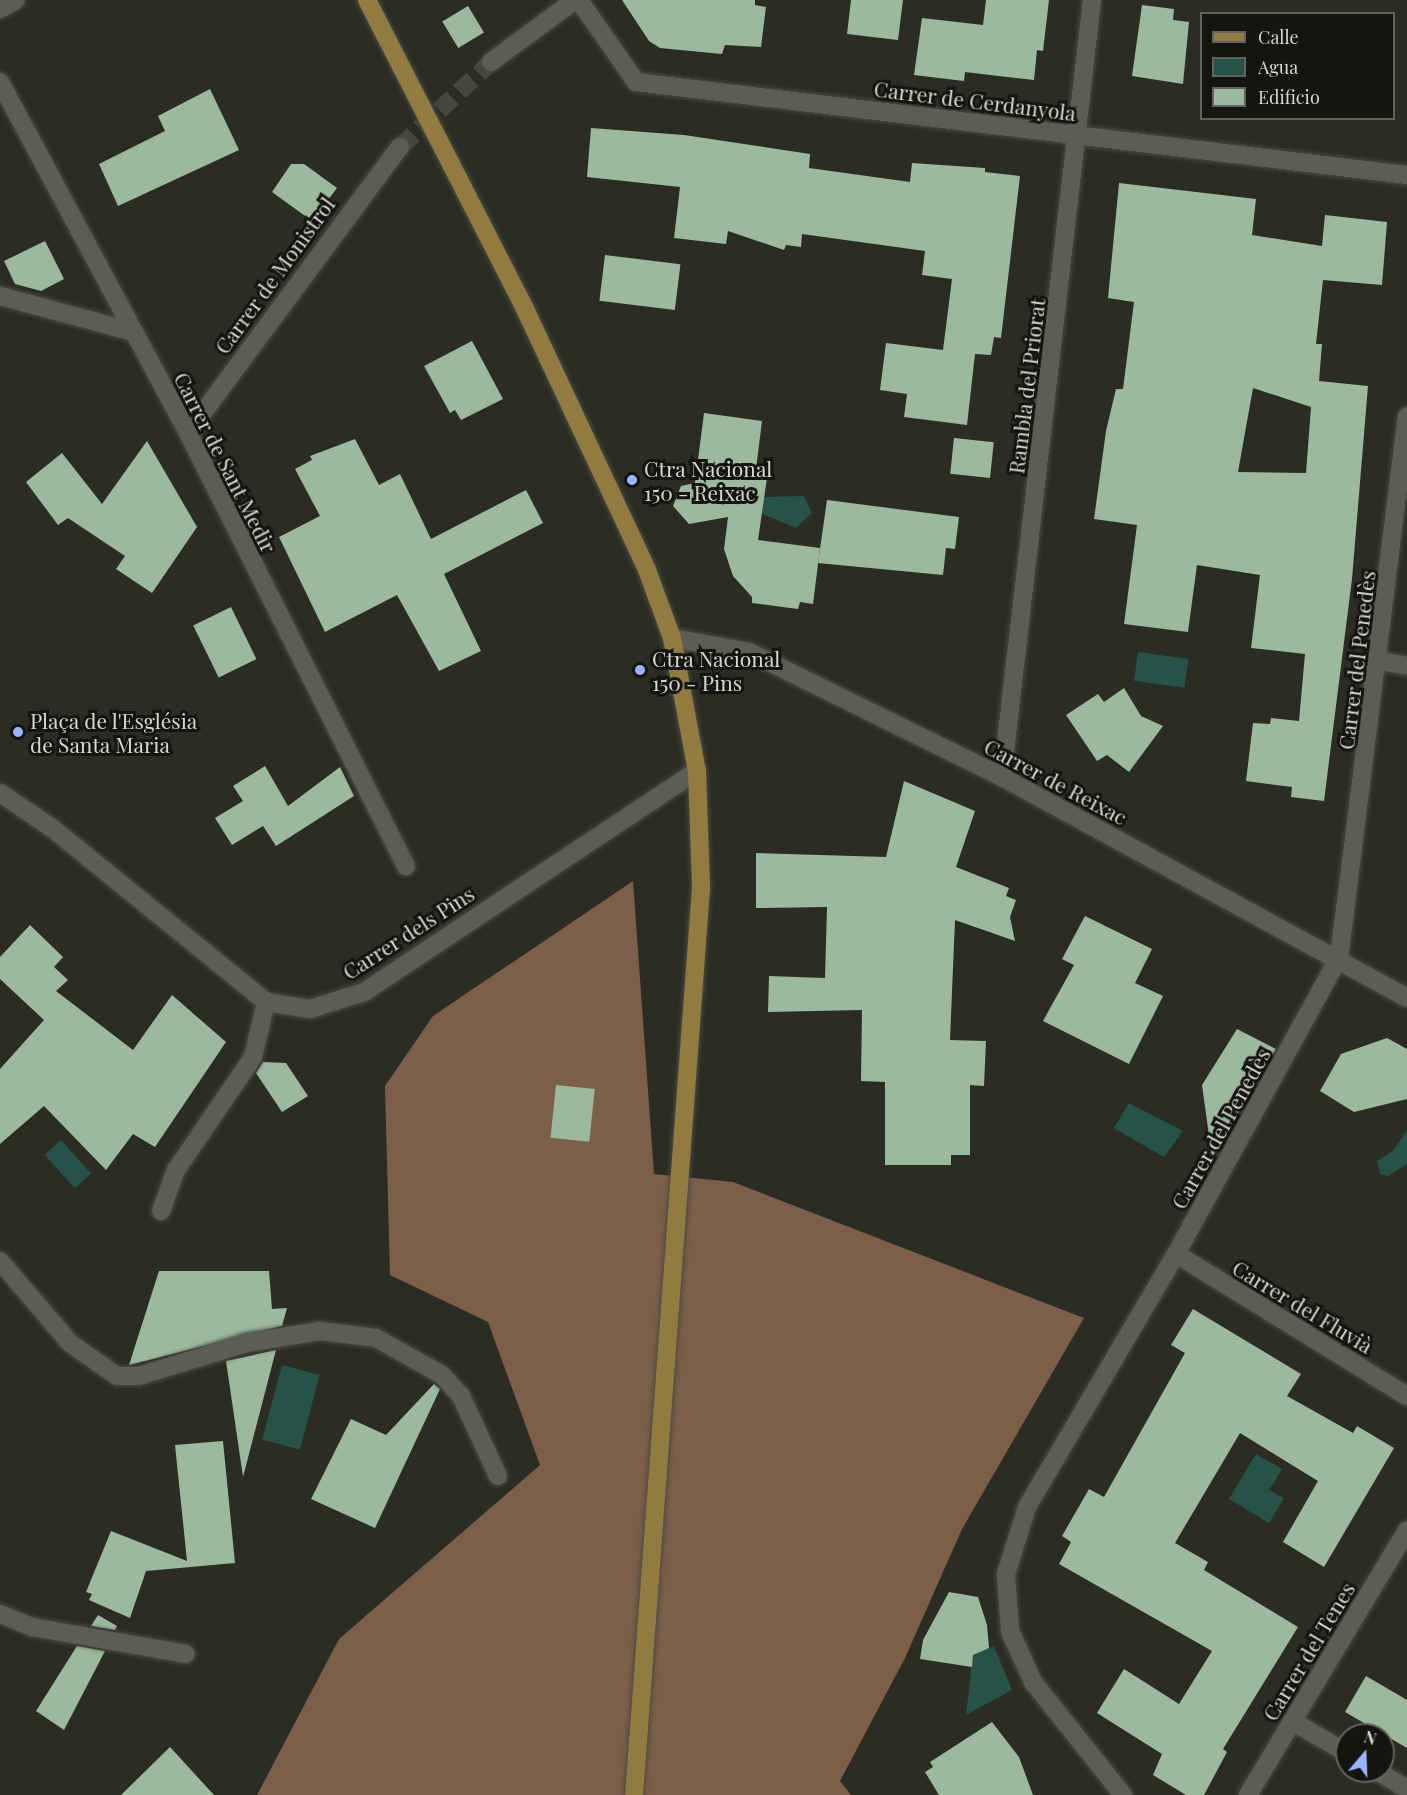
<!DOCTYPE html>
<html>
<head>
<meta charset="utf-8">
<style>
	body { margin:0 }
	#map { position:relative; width:1407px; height:1795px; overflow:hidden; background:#2b2d24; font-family:"Playfair Display",serif }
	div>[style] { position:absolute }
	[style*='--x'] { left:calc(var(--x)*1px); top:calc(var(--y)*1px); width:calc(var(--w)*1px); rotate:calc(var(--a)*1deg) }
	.forest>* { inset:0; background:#7c5e49 }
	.water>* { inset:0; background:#275248; transform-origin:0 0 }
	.building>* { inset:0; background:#9cb99e; transform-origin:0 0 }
	.minor-tunnel>* { height:18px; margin-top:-9px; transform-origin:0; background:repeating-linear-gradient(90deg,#45463e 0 18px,transparent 0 27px) }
	.roads { filter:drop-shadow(0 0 2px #4a4b44) drop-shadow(0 0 2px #4a4b44) }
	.minor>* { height:18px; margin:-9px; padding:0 9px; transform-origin:9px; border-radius:9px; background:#5c5e54 }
	.major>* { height:18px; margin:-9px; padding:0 9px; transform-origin:9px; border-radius:9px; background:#917b40 }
	.dots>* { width:16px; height:16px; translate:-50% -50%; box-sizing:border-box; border:3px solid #141511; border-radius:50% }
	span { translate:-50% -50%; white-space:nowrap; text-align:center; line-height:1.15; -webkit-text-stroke:6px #141511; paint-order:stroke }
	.street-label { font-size:21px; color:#d6d7d2 }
	.poi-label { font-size:21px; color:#d6d7d2 }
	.left { translate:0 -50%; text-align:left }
	.legend { position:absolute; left:1200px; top:12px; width:195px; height:108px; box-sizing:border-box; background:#141511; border:2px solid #62635e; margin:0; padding:8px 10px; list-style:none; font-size:18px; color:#d6d7d2 }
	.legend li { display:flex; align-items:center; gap:12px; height:30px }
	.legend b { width:30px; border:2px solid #62635e }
	.north { position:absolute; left:1335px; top:1723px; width:60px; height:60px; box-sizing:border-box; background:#141511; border:2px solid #62635e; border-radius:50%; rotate:19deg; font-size:16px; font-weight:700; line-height:24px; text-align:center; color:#d6d7d2 }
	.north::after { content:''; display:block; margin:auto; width:21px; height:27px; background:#9ab5fd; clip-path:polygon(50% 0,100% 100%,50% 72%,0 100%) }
</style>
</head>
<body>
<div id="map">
	<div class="forest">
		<i style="clip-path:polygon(633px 881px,654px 1174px,733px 1182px,1084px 1318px,962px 1529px,905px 1658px,840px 1781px,851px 1795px,257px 1795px,339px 1639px,540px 1465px,488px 1322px,390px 1275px,385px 1086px,433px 1016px)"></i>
	</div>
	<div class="water">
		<i style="clip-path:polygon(804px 496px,812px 513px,796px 528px,760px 513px,760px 497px)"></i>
		<i style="left:1138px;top:652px;width:51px;height:29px;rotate:8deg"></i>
		<i style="clip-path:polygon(1129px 1103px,1183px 1131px,1164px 1157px,1114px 1128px)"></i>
		<i style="clip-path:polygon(1407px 1130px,1407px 1164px,1388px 1176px,1380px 1174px,1377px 1161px,1393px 1151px)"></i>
		<i style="left:61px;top:1140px;width:45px;height:22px;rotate:48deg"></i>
		<i style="left:282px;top:1365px;width:39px;height:77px;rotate:15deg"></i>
		<i style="clip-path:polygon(1256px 1454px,1282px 1469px,1269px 1490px,1284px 1498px,1269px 1523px,1229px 1499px)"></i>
		<i style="clip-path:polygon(994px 1646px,1012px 1690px,966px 1715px,973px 1654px)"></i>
	</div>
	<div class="building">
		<i style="clip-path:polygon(622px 0,755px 0,755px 5px,766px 7px,761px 47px,725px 45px,722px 54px,660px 48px,649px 41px)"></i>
		<i style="clip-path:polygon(851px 0,903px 0,898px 40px,847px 34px)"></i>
		<i style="clip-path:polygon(986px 0,1049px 0,1043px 51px,1037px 50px,1034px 80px,965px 72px,964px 81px,914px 75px,922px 18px,983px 25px)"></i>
		<i style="clip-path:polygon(1142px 5px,1174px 9px,1173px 20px,1189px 22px,1183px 84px,1132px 76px)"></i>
		<i style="left:468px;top:6px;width:31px;height:30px;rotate:59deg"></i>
		<i style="clip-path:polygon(210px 89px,239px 150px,118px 206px,99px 164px,165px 131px,158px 116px)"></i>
		<i style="clip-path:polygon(591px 128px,684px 135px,810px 154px,809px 168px,910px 182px,912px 163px,985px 168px,985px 172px,1020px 176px,1001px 338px,994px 337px,991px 355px,975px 354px,967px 425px,904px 417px,907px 394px,880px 390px,886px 343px,943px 350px,952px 279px,922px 275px,925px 251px,802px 234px,801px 247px,786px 245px,784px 250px,728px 231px,726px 244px,674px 238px,680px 187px,587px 177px)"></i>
		<i style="clip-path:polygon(291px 164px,304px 164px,337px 188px,312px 221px,272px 192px)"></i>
		<i style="clip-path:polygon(evenodd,1119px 183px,1256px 199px,1252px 235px,1322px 246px,1325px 215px,1387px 222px,1382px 285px,1323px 280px,1316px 344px,1322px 344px,1319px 381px,1368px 386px,1352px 579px,1324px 801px,1291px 797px,1292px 787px,1246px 781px,1253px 723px,1270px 724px,1271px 718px,1299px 721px,1305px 654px,1251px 648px,1260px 575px,1197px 565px,1188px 632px,1124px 624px,1137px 525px,1094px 519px,1106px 431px,1116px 389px,1123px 389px,1134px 302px,1108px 298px,1119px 183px,1253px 388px,1311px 407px,1306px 473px,1238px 472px,1253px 388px)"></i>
		<i style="clip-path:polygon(45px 241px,64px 279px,41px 291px,15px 284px,4px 261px)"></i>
		<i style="left:605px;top:255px;width:76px;height:46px;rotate:7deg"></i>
		<i style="clip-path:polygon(472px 341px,503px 399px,461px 420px,455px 410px,450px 413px,424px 366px)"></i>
		<i style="clip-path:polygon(704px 413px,762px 421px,756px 469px,768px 471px,758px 540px,820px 548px,813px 604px,800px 602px,798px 609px,752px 603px,752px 597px,733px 576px,724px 549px,728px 517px,689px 524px,673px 506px,681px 486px,695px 483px)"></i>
		<i style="left:954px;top:438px;width:40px;height:36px;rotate:6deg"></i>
		<i style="clip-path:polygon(355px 439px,379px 485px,400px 474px,431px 539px,526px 490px,543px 523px,444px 574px,481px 651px,439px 671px,397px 595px,325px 632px,279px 537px,320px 516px,295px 469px,312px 460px,310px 456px)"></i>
		<i style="clip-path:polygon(147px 441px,197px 527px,152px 593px,116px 569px,125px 556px,68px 518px,58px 525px,26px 482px,62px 453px,102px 504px)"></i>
		<i style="clip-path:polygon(827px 500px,959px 517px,955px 549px,946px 548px,943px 575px,818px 563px)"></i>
		<i style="left:231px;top:607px;width:58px;height:42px;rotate:64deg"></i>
		<i style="clip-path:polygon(1124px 688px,1141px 716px,1163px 726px,1129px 772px,1107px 755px,1097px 761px,1066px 715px,1098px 694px,1104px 702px)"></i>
		<i style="clip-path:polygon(265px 766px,288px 806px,340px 767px,354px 796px,276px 846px,263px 826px,232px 845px,215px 818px,243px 801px,233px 786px)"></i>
		<i style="clip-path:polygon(904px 781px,975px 811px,956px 867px,1009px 888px,1006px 896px,1016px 900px,1010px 917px,1015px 941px,955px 920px,950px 1040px,986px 1041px,984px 1086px,970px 1085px,970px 1155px,951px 1155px,951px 1165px,885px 1165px,885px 1082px,861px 1081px,862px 1010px,768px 1012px,769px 976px,825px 978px,827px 907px,756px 908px,756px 853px,886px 857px)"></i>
		<i style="clip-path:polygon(1085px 916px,1152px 949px,1135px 983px,1163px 996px,1129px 1064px,1043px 1021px,1074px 965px,1062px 959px)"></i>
		<i style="clip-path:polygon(30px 925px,63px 957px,54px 967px,68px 980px,56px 991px,133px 1050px,172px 995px,226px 1042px,155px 1147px,133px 1134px,106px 1170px,44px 1106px,0 1144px,0 1069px,44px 1020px,0 979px,0 957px)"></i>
		<i style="clip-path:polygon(1237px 1029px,1276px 1049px,1212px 1157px,1202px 1085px)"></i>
		<i style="clip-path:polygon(1387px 1038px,1407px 1049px,1407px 1099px,1354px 1112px,1320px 1091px,1341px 1054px)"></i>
		<i style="clip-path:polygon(263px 1062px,286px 1063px,308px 1096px,282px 1112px,256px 1073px)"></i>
		<i style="left:556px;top:1085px;width:39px;height:53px;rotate:6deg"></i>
		<i style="clip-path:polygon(159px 1271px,269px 1271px,272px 1309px,287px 1308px,282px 1326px,129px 1365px)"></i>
		<i style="clip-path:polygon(1193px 1309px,1301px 1374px,1287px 1396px,1353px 1433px,1357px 1426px,1394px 1448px,1324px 1567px,1283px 1542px,1318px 1481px,1240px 1433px,1175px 1543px,1208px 1562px,1204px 1570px,1298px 1627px,1223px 1749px,1227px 1752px,1204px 1795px,1186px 1795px,1153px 1775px,1162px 1754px,1097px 1713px,1124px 1669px,1179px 1704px,1212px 1651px,1059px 1564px,1071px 1542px,1062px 1536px,1089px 1489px,1104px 1497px,1185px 1353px,1171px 1345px)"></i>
		<i style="clip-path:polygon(276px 1350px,243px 1477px,226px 1361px)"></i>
		<i style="clip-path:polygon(434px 1384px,440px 1389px,375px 1528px,311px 1499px,351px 1419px,386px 1435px)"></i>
		<i style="clip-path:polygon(223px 1441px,235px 1563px,146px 1571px,130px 1618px,89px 1600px,92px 1594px,86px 1592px,111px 1531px,187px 1561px,175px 1445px)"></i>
		<i style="clip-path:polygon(949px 1592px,978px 1597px,987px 1625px,989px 1648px,973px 1655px,972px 1667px,920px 1659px,923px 1640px)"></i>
		<i style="clip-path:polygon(98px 1615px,117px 1626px,115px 1630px,91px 1626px)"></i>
		<i style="clip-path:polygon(77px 1646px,105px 1651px,64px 1730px,36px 1711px)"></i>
		<i style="clip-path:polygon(1366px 1676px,1407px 1700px,1407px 1748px,1345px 1712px)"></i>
		<i style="clip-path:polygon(992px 1722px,1019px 1757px,1033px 1795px,939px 1795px,925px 1772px,933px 1767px,930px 1762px)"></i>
		<i style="clip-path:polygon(170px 1747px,214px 1795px,121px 1795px)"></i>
	</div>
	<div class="minor-tunnel">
		<i style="--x:400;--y:147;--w:125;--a:-43"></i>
	</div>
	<div class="roads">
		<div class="minor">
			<i style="--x:579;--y:0;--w:100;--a:55.2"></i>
			<i style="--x:636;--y:82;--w:777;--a:6.88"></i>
			<i style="--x:0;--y:9;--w:18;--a:-29"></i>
			<i style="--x:491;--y:62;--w:104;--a:-36.4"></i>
			<i style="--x:0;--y:82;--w:398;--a:61.8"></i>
			<i style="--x:188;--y:433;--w:485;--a:63.3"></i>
			<i style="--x:0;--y:296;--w:135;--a:15.1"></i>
			<i style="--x:188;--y:433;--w:356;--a:-53.5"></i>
			<i style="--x:672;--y:638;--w:78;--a:10.3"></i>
			<i style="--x:749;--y:652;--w:282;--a:26.3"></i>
			<i style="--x:1002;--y:777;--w:461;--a:28.6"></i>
			<i style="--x:1380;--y:661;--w:27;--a:10"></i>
			<i style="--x:1002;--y:777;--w:782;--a:-83.39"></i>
			<i style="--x:0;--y:793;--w:63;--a:33.9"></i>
			<i style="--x:52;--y:828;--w:276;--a:39.1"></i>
			<i style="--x:266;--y:1002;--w:45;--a:9"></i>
			<i style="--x:310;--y:1009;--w:57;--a:-17.5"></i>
			<i style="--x:364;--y:992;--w:400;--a:-33.6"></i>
			<i style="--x:161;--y:1211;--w:44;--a:-69.9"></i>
			<i style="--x:176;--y:1170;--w:137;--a:-55.7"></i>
			<i style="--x:253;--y:1057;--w:57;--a:-76.7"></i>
			<i style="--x:1176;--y:1254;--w:271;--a:31.6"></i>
			<i style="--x:0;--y:1261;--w:108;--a:49.5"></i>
			<i style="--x:70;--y:1343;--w:57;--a:35.1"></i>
			<i style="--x:117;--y:1376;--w:22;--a:0"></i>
			<i style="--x:139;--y:1376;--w:112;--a:-17.1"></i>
			<i style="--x:246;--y:1343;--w:75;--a:-9.2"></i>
			<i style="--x:320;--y:1331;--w:56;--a:7.1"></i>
			<i style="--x:376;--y:1338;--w:76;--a:29.3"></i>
			<i style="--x:442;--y:1375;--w:28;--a:48"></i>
			<i style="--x:461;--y:1396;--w:88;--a:65.2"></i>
			<i style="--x:0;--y:1614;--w:35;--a:22"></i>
			<i style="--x:32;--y:1627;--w:156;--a:9.9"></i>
			<i style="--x:1292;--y:1721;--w:64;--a:30.2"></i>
			<i style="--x:1377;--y:1771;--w:35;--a:31"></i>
			<i style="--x:1123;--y:1795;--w:144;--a:-128.5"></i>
			<i style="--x:1033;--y:1682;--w:56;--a:-114.3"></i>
			<i style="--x:1010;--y:1631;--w:57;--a:-94"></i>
			<i style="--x:1006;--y:1574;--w:70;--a:-72.6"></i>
			<i style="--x:1027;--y:1507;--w:294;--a:-59.5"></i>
			<i style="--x:1176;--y:1254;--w:338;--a:-61.2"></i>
			<i style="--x:1339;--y:958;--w:546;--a:-82.85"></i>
			<i style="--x:1248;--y:1795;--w:309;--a:-59"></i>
		</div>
		<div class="major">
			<i style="--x:367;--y:0;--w:347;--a:62.9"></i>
			<i style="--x:525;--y:309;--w:288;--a:64.9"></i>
			<i style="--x:647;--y:570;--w:72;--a:69.8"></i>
			<i style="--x:672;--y:638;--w:135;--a:79.4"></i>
			<i style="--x:697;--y:771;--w:117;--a:88"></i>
			<i style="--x:701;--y:888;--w:909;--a:94.22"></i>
		</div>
	</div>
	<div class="dots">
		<i style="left:632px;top:480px;background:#9ab5fd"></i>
		<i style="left:640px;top:670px;background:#9ab5fd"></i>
		<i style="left:18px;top:732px;background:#9ab5fd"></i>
	</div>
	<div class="street-label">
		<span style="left:975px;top:100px;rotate:7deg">Carrer de Cerdanyola</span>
		<span style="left:274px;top:275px;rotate:-54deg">Carrer de Monistrol</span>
		<span style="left:1026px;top:386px;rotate:-83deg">Rambla del Priorat</span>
		<span style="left:226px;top:462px;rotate:63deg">Carrer de Sant Medir</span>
		<span style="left:1356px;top:660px;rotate:-83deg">Carrer del Penedès</span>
		<span style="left:1056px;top:781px;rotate:28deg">Carrer de Reixac</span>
		<span style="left:408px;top:932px;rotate:-33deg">Carrer dels Pins</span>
		<span style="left:1220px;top:1128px;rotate:-61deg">Carrer del Penedès</span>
		<span style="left:1303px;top:1306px;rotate:31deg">Carrer del Fluvià</span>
		<span style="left:1308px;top:1651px;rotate:-59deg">Carrer del Tenes</span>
	</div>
	<div class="poi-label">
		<span class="left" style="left:644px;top:480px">Ctra Nacional<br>150 - Reixac</span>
		<span class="left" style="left:652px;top:670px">Ctra Nacional<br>150 - Pins</span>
		<span class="left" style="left:30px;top:732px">Plaça de l'Església<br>de Santa Maria</span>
	</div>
	<ul class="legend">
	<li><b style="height:8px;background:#917b40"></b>Calle</li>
	<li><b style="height:16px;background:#275248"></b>Agua</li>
	<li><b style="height:16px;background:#9cb99e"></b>Edificio</li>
	</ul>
	<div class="north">N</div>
</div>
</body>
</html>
